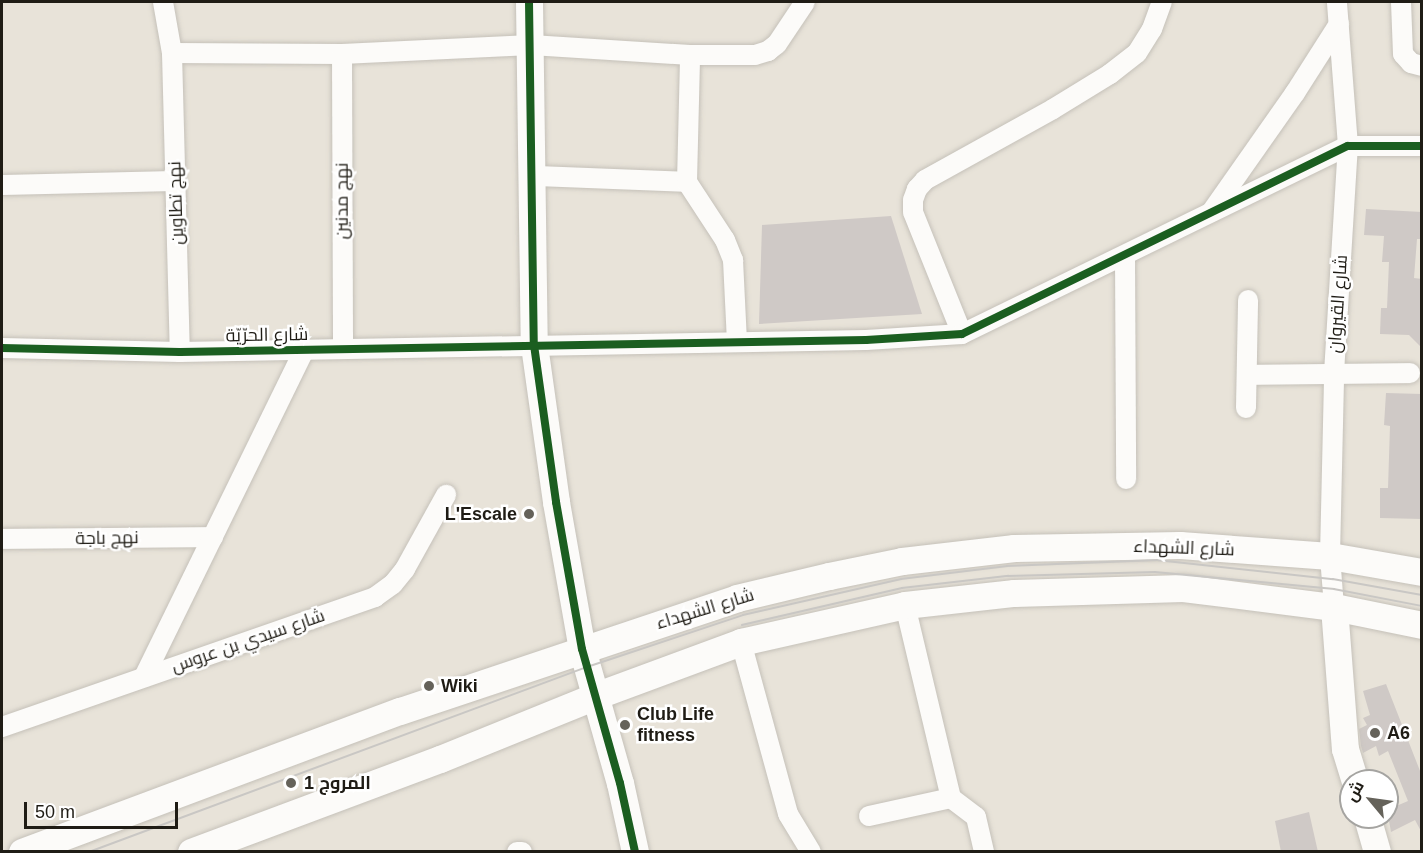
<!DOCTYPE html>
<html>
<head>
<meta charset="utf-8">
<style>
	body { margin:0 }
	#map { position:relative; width:1423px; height:853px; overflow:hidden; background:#e8e3d9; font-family:Arial,Cairo,sans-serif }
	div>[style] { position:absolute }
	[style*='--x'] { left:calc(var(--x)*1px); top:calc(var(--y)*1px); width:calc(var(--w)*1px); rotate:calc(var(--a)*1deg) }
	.building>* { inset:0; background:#cfc9c6 }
	.roads { filter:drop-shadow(0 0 2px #c5c1b9) drop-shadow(0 0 2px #c5c1b9) }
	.street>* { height:20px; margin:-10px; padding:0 10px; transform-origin:10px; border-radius:10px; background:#fcfbf9 }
	.secondary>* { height:27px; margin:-13.5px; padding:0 13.5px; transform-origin:13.5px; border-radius:13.5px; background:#fcfbf9 }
	.tram>* { height:1.5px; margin:-0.75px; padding:0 0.75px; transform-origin:0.75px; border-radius:0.75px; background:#c9c7c4 }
	.cycleway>* { height:8px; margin:-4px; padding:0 4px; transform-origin:4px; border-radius:4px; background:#1b5e20 }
	.dots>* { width:16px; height:16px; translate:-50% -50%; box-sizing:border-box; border:3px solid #fff; border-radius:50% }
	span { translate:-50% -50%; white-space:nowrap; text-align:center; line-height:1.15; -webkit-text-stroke:5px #fff; paint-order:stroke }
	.street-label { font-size:18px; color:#1f1c15 }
	.poi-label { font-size:18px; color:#1f1c15; font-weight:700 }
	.right { translate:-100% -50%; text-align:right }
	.left { translate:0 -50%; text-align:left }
	.frame { position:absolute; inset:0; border:3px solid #1f1c15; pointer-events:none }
	.north { position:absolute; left:1339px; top:769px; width:60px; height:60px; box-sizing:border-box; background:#fff; border:2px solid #a5a4a1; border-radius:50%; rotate:299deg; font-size:16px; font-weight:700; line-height:24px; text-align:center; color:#1f1c15 }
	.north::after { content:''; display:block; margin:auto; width:21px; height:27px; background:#65625a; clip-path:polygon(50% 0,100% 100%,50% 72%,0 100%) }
	.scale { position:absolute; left:24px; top:802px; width:154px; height:27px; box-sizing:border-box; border:3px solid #1f1c15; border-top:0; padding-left:8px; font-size:18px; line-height:21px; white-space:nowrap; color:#1f1c15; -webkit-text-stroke:4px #fff; paint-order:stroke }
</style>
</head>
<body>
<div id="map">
	<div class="building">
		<i style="clip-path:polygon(1366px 209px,1422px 212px,1422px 239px,1417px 239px,1414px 278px,1422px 279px,1422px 348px,1409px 335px,1380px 334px,1381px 308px,1387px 308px,1389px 262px,1382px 262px,1384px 236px,1364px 235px)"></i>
		<i style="clip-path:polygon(891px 216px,922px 314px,759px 324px,762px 225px)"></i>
		<i style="clip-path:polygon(1386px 393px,1422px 394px,1422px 519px,1380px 518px,1380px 488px,1388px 488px,1390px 426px,1384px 425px)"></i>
		<i style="clip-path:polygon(1386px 684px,1422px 776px,1422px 833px,1415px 820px,1391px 832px,1387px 810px,1408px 801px,1388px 751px,1379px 756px,1376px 746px,1363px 753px,1361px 746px,1359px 729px,1367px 725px,1363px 718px,1370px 715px,1363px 691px)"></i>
		<i style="clip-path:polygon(1309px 812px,1318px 852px,1281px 852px,1275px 821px)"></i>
	</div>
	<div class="roads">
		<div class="street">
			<i style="--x:163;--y:2;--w:52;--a:80"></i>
			<i style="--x:172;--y:53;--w:299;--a:88.5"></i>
			<i style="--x:1401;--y:2;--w:52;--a:87.8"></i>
			<i style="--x:1403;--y:54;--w:12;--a:48"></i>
			<i style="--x:1411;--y:63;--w:11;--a:15"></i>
			<i style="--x:172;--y:53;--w:170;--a:0.3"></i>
			<i style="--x:342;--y:54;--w:189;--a:-2.7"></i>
			<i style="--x:531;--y:45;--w:159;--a:3.6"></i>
			<i style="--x:690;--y:55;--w:65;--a:0"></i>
			<i style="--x:755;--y:55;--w:14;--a:-17"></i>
			<i style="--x:768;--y:51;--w:11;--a:-38"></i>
			<i style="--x:777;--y:44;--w:50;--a:-56.3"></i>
			<i style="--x:342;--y:54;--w:294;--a:89.8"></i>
			<i style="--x:534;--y:176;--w:153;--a:2.2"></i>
			<i style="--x:687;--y:182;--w:127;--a:-88.6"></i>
			<i style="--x:687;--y:182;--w:69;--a:56.8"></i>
			<i style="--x:725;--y:240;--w:22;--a:68"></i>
			<i style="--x:733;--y:260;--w:82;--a:87.2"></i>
			<i style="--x:2;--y:185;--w:173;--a:-1.3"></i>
			<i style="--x:1212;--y:211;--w:144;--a:-54.9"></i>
			<i style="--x:1295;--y:93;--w:82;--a:-57.5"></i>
			<i style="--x:1125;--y:256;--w:223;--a:89.7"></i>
			<i style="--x:962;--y:334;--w:131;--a:-111.9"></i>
			<i style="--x:913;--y:212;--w:12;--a:-90"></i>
			<i style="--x:913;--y:200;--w:12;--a:-70"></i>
			<i style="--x:917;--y:189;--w:12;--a:-48"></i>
			<i style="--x:925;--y:180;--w:146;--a:-29"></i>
			<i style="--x:1053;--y:109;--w:67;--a:-31.6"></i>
			<i style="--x:1110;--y:74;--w:34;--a:-38"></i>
			<i style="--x:1137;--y:53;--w:28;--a:-58"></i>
			<i style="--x:1152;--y:29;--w:29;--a:-70"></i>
			<i style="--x:2;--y:348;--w:178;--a:1.3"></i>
			<i style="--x:180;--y:352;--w:686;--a:-1"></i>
			<i style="--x:866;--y:340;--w:96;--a:-3.6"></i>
			<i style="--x:962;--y:334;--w:429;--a:-26"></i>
			<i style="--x:1348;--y:146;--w:74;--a:0"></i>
			<i style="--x:1247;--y:375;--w:163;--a:-0.7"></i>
			<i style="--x:1246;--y:408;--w:108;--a:-88.9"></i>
			<i style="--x:2;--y:539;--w:211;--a:-0.5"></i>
			<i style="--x:905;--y:605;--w:198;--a:76.6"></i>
			<i style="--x:951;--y:798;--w:31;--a:37"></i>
			<i style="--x:976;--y:817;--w:36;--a:77"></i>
			<i style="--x:1334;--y:607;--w:51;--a:-94.5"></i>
			<i style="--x:1330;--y:556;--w:183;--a:-88.7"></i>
			<i style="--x:1334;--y:373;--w:227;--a:-86.5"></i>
			<i style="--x:1348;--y:146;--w:144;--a:-94.4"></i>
			<i style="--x:741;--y:642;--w:178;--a:74.7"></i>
			<i style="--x:788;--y:814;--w:44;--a:58.8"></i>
			<i style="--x:144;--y:677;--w:365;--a:-63.9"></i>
			<i style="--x:2;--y:727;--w:395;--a:-19.2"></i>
			<i style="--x:375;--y:597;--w:22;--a:-36"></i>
			<i style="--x:393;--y:584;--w:19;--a:-51"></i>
			<i style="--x:405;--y:569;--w:85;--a:-61"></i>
			<i style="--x:869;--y:816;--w:84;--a:-12.4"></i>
			<i style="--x:517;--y:852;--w:5;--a:0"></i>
		</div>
		<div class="secondary">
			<i style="--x:529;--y:2;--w:343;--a:89.2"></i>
			<i style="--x:534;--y:345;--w:159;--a:82"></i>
			<i style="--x:556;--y:502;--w:149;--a:80"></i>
			<i style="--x:582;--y:649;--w:139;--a:74.2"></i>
			<i style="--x:620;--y:783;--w:71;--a:77.7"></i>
			<i style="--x:1334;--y:607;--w:142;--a:85.6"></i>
			<i style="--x:1345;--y:749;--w:34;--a:73"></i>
			<i style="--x:1367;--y:817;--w:36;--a:74"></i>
			<i style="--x:22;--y:852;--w:403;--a:-20.5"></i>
			<i style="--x:400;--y:711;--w:355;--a:-18.5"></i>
			<i style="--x:737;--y:598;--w:95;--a:-13.4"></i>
			<i style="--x:829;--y:576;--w:75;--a:-11.6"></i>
			<i style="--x:902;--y:561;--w:113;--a:-6.6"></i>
			<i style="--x:1014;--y:548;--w:166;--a:-1"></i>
			<i style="--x:1180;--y:545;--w:150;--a:4.2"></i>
			<i style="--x:1330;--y:556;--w:93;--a:9.9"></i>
			<i style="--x:191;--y:852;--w:266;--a:-20.5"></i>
			<i style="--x:440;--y:759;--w:167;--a:-22.1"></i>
			<i style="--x:595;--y:696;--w:156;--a:-20.3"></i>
			<i style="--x:741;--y:642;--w:168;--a:-12.7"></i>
			<i style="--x:905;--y:605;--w:110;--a:-6.3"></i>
			<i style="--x:1014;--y:593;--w:169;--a:-1.7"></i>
			<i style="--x:1183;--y:588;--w:152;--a:7.2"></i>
			<i style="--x:1334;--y:607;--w:90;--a:11.6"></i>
		</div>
	</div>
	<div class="tram">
		<i style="--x:742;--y:625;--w:164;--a:-13"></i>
		<i style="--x:902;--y:588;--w:107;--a:-6.5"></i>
		<i style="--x:1008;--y:576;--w:147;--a:-1.6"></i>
		<i style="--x:1155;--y:572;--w:180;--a:5.4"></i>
		<i style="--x:1334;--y:589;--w:90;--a:10.9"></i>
		<i style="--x:89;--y:852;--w:531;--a:-20.38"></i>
		<i style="--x:587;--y:667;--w:164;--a:-18.4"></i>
		<i style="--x:743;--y:615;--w:162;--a:-12.8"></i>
		<i style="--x:901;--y:579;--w:107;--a:-7"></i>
		<i style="--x:1007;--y:566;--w:150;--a:-2.3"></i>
		<i style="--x:1157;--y:560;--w:177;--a:6.2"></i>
		<i style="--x:1333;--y:579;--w:90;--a:10.2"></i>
	</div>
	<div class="cycleway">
		<i style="--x:529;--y:2;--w:343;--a:89.2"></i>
		<i style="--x:534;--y:345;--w:159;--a:82"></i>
		<i style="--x:556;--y:502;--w:149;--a:80"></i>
		<i style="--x:582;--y:649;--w:139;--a:74.2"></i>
		<i style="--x:620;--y:783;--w:71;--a:77.7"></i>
		<i style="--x:2;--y:348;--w:178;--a:1.3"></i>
		<i style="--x:180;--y:352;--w:686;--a:-1"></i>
		<i style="--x:866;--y:340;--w:96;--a:-3.6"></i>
		<i style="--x:962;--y:334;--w:429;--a:-26"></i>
		<i style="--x:1348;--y:146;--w:74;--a:0"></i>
	</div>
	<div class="dots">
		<i style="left:529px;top:514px;background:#65625a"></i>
		<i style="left:429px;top:686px;background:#65625a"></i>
		<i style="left:625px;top:725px;background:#65625a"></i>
		<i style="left:1375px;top:733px;background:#65625a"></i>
		<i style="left:291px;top:783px;background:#65625a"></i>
	</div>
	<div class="street-label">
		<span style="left:342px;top:201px;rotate:-90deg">نهج مدنين</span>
		<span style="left:176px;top:203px;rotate:-92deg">نهج تطاوين</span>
		<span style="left:1338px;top:304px;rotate:-86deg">شارع القيروان</span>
		<span style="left:267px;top:335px;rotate:-1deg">شارع الحرّيّة</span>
		<span style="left:107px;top:538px;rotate:-1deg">نهج باجة</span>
		<span style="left:1184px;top:548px;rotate:2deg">شارع الشهداء</span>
		<span style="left:705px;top:609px;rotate:-17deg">شارع الشهداء</span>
		<span style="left:248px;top:641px;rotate:-19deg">شارع سيدي بن عروس</span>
	</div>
	<div class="poi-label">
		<span class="right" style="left:517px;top:514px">L'Escale</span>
		<span class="left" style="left:441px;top:686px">Wiki</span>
		<span class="left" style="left:637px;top:725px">Club Life<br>fitness</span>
		<span class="left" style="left:1387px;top:733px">A6</span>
		<span class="left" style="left:304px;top:783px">المروج 1</span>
	</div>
	<div class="frame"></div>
	<div class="north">ش</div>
	<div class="scale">50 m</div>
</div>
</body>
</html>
